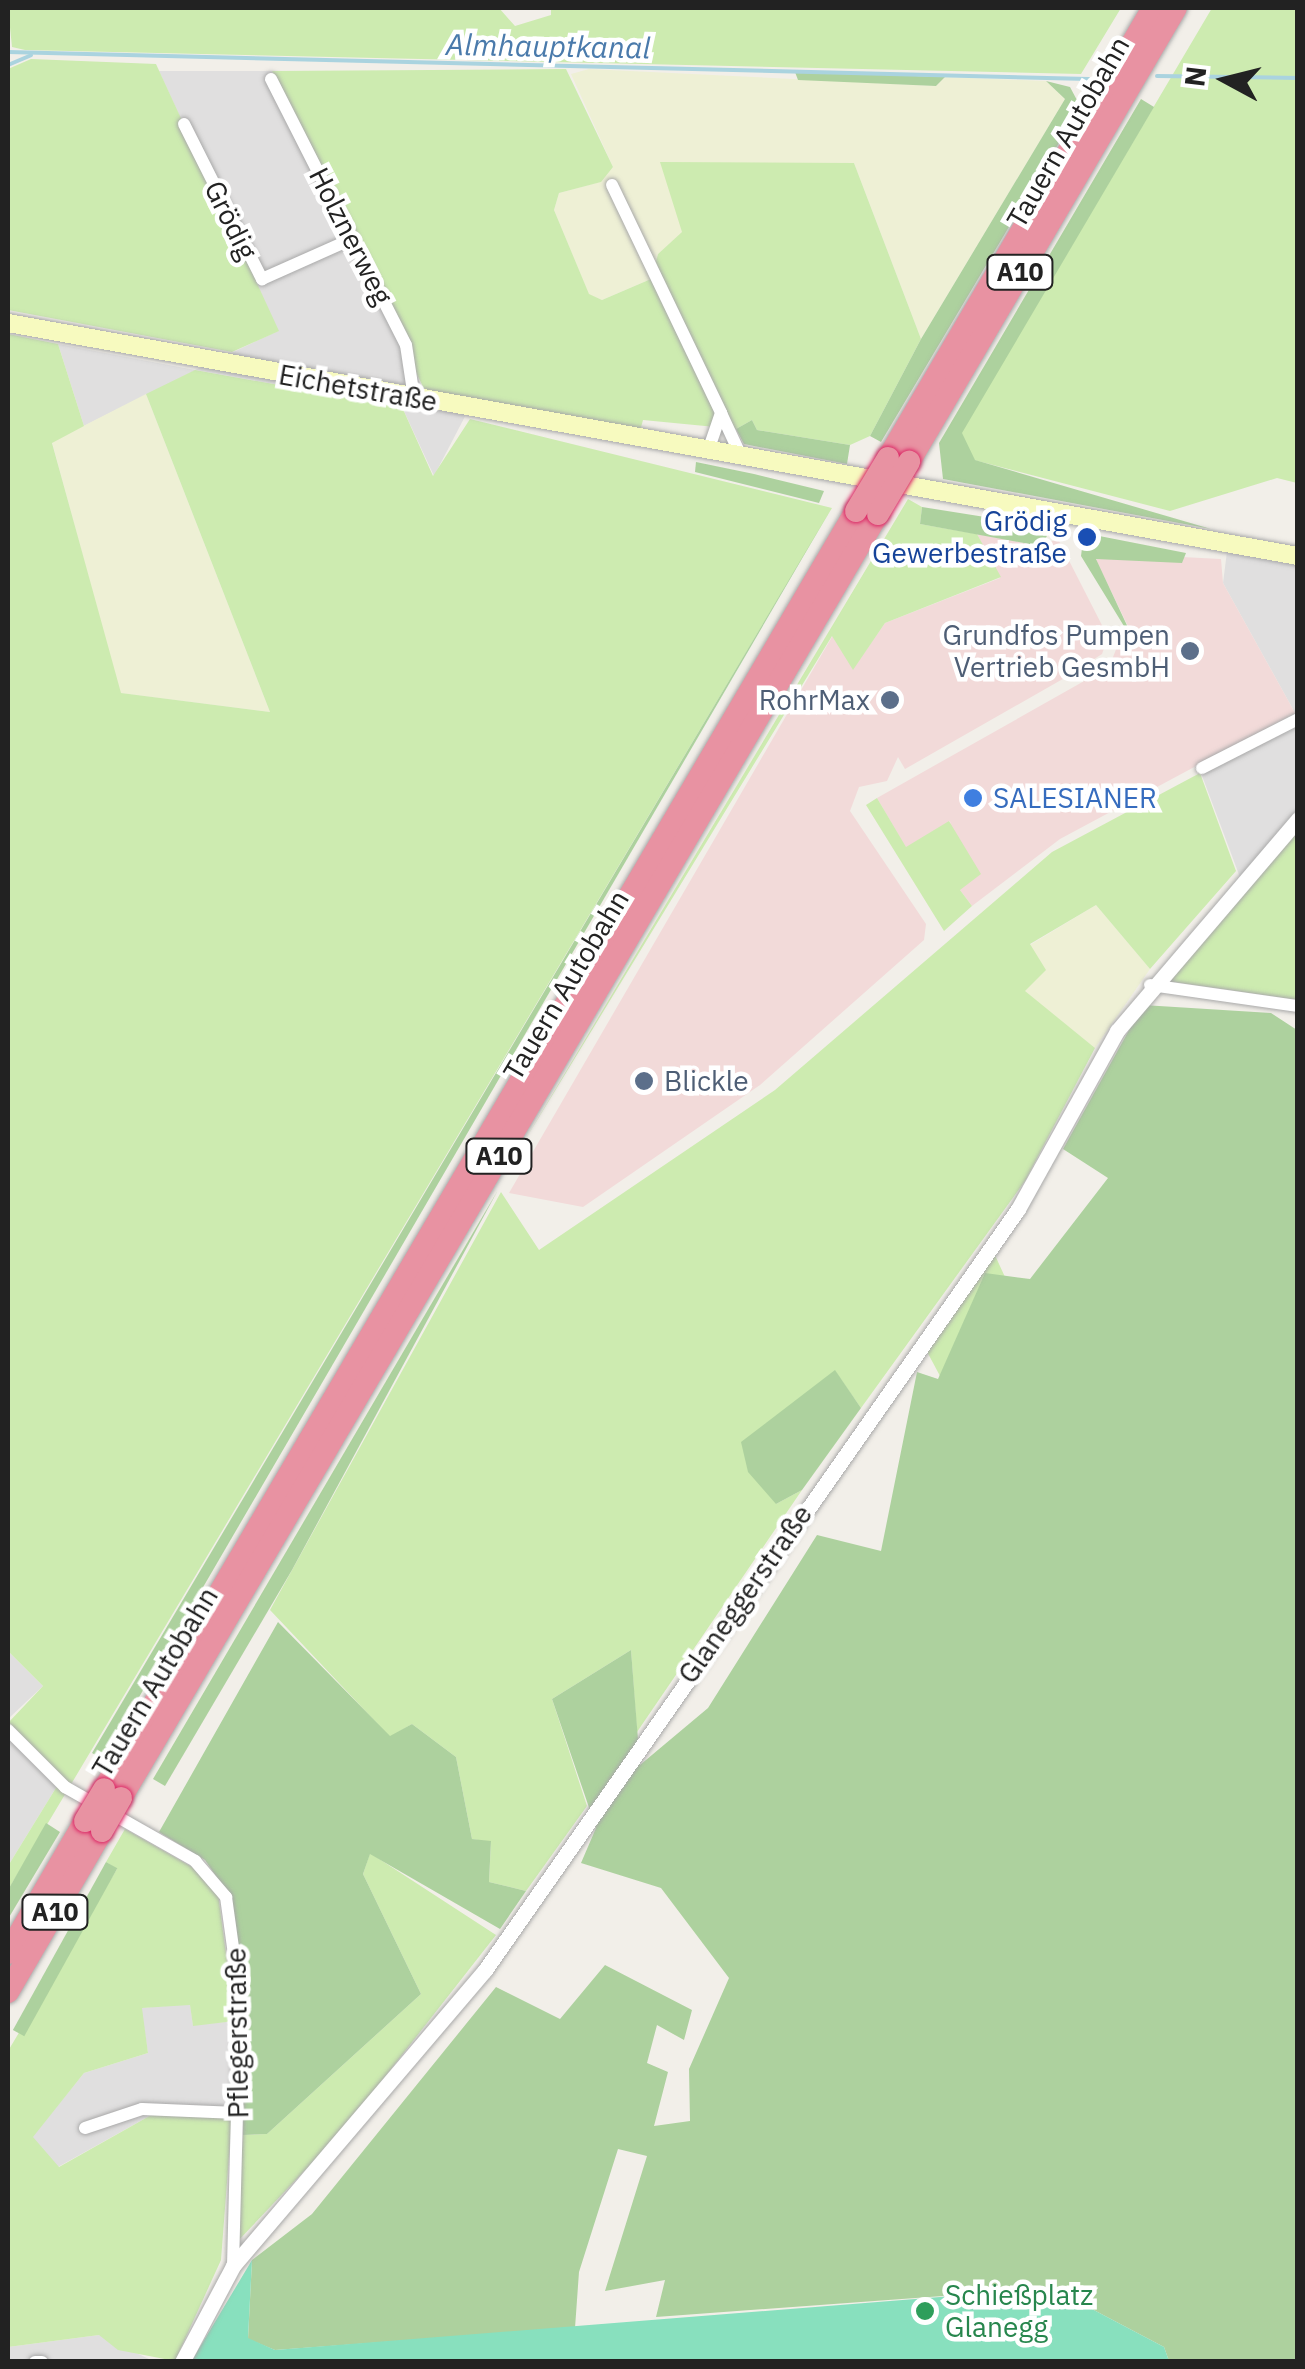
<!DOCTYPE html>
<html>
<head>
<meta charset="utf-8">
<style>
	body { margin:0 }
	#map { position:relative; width:1305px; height:2369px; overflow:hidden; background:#f2efe9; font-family:"IBM Plex Sans",sans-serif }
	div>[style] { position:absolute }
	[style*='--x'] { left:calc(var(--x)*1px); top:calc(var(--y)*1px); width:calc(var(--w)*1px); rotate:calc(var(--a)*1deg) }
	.residential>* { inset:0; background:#e0dfdf }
	.commercial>* { inset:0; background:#f2dad9 }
	.farmland>* { inset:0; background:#eef0d5 }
	.grass>* { inset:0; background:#cdebb0 }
	.forest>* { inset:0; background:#add19e; transform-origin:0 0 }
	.pitch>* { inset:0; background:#88e0be }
	.stream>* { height:4px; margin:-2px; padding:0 2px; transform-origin:2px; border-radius:2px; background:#aad3df }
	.roads { filter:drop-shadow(0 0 2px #a9a9a9) drop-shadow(0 0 2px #a9a9a9) }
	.minor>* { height:12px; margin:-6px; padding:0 6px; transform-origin:6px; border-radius:6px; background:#fff }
	.tertiary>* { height:15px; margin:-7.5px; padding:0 7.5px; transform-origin:7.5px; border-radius:7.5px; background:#fff }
	.secondary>* { height:18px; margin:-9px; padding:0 9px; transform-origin:9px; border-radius:9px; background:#f7fabf }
	.motorway>* { height:22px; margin:-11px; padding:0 11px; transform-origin:11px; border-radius:11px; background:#e892a2 }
	.bridges { filter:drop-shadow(0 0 2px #dc2a67) drop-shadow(0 0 2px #dc2a67) }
	.motorway-bridge>* { height:22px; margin:-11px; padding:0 11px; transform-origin:11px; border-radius:11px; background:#e892a2 }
	.dots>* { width:28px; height:28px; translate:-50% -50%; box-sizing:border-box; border:5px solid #fff; border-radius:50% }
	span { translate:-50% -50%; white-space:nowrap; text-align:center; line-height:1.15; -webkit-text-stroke:9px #fff; paint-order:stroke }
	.shield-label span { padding:2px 8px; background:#fff; border:2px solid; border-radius:8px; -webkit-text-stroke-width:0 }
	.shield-label { font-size:25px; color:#222; font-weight:700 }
	.street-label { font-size:28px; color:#222 }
	.transit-label { font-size:28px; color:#164399 }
	.right { translate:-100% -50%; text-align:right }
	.service-label { font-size:28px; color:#4e5e75 }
	.left { translate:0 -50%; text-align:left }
	.shop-label { font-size:28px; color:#366cbe }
	.leisure-label { font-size:28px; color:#27864d }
	.water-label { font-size:30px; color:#4a7aab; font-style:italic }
	.frame { position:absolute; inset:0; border:10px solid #222; pointer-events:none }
	.north { position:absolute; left:1175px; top:30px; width:100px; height:100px; -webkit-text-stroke:8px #fff; paint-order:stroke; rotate:277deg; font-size:28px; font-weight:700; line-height:40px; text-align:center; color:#222 }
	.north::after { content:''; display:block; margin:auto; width:35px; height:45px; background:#222; clip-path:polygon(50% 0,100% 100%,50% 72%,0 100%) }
</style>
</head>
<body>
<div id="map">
	<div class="residential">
		<i style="clip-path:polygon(159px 71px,272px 71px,413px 354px,418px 379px,425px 391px,472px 403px,434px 476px,402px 407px,196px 370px,84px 426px,58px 344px,195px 370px,278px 331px)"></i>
		<i style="clip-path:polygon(1229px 536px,1297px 546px,1297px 827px,1244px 888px,1198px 765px,1295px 713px,1223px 583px)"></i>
		<i style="clip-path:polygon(8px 1651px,43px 1686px,8px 1719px)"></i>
		<i style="clip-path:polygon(8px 1723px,62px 1778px,8px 1866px)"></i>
		<i style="clip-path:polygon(190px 2004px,193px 2025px,235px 2021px,232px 2117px,153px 2114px,58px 2167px,32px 2137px,84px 2073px,148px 2053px,141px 2008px)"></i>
		<i style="clip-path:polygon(99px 2335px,153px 2361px,8px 2361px,8px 2347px)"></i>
	</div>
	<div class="commercial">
		<i style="clip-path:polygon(977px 534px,1039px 546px,1058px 539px,1108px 637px,1102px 654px,1068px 676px,905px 769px,898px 757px,887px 781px,859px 787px,850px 811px,926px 924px,924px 940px,760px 1085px,583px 1207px,509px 1193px,833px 635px,853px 669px,885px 623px,1000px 578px)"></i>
		<i style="clip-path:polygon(1103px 553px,1221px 559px,1223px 583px,1295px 713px,1060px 839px,972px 906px,960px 890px,950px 821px,906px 848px,877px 798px,1109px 667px,1125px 627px,1138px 647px,1096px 560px)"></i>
	</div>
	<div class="farmland">
		<i style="clip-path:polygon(589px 69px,936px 86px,945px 77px,1046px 81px,1065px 99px,921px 339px,854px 163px,661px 163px,683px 232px,658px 254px,651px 279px,602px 300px,589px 295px,554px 210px,559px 193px,600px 182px,613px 167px,571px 74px)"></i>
		<i style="clip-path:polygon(146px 394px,270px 712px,120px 693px,52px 442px)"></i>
		<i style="clip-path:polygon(1096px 905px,1150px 969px,1095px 1048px,1024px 991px,1045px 970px,1030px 945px)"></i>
	</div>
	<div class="grass">
		<i style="clip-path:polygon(8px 8px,499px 8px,515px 26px,551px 15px,551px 8px,1121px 8px,1081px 74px,25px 50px,12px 47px)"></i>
		<i style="clip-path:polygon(1212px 8px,1297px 8px,1297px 483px,1277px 478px,1170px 511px,974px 460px,961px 433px)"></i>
		<i style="clip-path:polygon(31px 59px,156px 64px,279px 331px,232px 352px,8px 310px,8px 69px)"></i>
		<i style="clip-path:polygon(566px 69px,613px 167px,601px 182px,559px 193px,554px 210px,589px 294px,602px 300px,651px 279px,658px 254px,682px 232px,660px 162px,854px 163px,921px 339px,870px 436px,850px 445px,757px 430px,752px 420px,736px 429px,643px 420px,640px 431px,425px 391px,272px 71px)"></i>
		<i style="clip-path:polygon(8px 334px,58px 344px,84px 426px,52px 443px,121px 693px,270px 712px,146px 394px,195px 370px,402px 407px,433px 476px,470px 419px,832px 508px,8px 1890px,8px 1866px,62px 1778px,8px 1723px,43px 1686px,8px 1651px)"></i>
		<i style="clip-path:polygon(908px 499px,922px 507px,920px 524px,977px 534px,1001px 577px,885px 623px,853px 670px,832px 636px,522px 1145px)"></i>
		<i style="clip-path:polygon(1200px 773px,1236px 871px,1150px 969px,1096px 905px,1030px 944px,1046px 970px,1025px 991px,1095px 1048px,1025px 1181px,861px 1408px,835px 1371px,776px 1504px,802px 1490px,637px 1732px,631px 1650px,552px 1699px,587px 1806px,526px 1891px,489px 1882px,491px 1842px,472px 1839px,456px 1757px,412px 1724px,390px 1737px,270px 1610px,501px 1192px,539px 1250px,775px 1090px,1052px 852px)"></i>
		<i style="clip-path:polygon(877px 798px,906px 847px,949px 821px,981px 874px,960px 890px,972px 906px,944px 931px,866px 805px)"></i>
		<i style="clip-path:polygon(1297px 827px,1297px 1000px,1167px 981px)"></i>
		<i style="clip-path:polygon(993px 1251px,1005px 1277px,985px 1274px,940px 1376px,924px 1346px)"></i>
		<i style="clip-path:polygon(125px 1829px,192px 1867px,218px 1894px,235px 2021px,193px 2026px,190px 2005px,142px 2008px,148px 2053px,84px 2073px,33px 2137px,59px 2167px,153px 2114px,232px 2117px,221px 2260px,175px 2361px,118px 2350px,99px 2335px,8px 2347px,8px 2051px,117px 1869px,106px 1862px)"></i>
		<i style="clip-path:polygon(370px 1853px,496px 1935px,344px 2129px,236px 2243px,243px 2135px,267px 2134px,421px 1994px,363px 1874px)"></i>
	</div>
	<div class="forest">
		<i style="clip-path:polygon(795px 72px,945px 77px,936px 86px,798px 80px)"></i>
		<i style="clip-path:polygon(1046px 81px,1070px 87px,1079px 104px,1072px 121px,881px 442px,870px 436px,921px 339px,1065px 99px)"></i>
		<i style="clip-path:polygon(1141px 99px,1154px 107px,962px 433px,975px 460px,1211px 529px,943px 479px,939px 443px)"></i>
		<i style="clip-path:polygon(752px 420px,757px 430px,850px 445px,847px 464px,744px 444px,736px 429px)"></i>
		<i style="clip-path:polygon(696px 462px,754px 474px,824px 491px,819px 503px,695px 472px)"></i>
		<i style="clip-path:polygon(922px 507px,1042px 526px,1047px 536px,1040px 546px,920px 524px)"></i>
		<i style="clip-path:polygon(828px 514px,103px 1759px,92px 1753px)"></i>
		<i style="clip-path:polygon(1084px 533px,1186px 553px,1182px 563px,1096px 559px,1138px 649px,1081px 556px)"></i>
		<i style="clip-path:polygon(1143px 1005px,1271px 1013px,1297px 1030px,1297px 2361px,1169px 2361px,1164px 2347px,1052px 2288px,656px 2317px,665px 2280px,605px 2291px,647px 2156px,618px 2149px,579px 2272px,575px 2328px,275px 2350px,248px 2339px,252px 2260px,312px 2214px,496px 1987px,560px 2019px,605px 1965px,692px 2010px,684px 2040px,657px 2025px,647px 2063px,668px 2072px,654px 2126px,690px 2121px,689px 2069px,729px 1978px,661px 1888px,581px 1863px,596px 1828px,552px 1699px,631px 1650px,640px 1765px,708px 1708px,817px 1535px,881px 1551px,917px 1372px,938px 1379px,985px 1273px,1030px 1279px,1108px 1178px,1063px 1149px)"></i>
		<i style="clip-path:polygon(498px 1190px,292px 1570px,165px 1786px,153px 1779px)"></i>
		<i style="clip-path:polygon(835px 1370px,861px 1408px,802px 1490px,776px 1504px,748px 1472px,741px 1442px)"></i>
		<i style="clip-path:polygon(278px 1622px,390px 1736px,412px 1724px,456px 1757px,472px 1839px,491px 1841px,489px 1882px,526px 1891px,500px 1929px,370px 1854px,363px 1874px,421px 1994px,267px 2134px,243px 2135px,245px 1988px,231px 1898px,205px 1860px,159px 1832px)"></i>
		<i style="clip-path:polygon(46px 1823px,60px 1832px,8px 1919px,8px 1890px)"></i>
		<i style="left:106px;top:1862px;width:13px;height:192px;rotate:29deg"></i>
	</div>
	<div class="pitch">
		<i style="clip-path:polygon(252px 2260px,248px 2338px,275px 2350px,1052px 2288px,1164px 2347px,1169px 2361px,191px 2362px)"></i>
	</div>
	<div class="stream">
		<i style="--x:8;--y:52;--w:1081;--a:1.43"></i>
		<i style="--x:8;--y:65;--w:25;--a:-23"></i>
		<i style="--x:1157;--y:76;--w:141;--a:0.8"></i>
	</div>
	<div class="roads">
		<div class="minor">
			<i style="--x:271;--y:79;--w:298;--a:63.1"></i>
			<i style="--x:406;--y:345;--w:54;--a:81.4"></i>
			<i style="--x:184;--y:124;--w:174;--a:63.3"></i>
			<i style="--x:262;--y:279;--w:98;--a:-24"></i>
			<i style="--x:612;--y:185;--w:253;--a:64.4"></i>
			<i style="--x:721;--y:413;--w:40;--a:108.9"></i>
			<i style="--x:721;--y:413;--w:47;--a:65.1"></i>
			<i style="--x:1202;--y:768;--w:108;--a:-27"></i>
			<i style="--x:1150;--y:985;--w:149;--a:8.1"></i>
			<i style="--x:8;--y:1730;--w:81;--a:45"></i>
			<i style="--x:65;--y:1787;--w:150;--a:29.6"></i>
			<i style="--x:195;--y:1861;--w:48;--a:49.3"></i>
			<i style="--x:226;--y:1897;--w:102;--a:82.1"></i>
			<i style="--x:240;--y:1998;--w:268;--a:91.5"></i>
			<i style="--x:85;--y:2128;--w:60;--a:-18.4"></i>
			<i style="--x:142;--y:2109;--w:95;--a:2.4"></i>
			<i style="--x:35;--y:2362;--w:7;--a:0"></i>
		</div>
		<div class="tertiary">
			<i style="--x:182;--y:2362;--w:109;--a:-62"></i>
			<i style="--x:233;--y:2266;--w:389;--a:-49.6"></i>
			<i style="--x:485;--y:1970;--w:929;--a:-54.99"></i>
			<i style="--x:1018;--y:1209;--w:204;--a:-60.9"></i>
			<i style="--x:1117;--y:1031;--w:279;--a:-49.5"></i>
		</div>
		<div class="secondary">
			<i style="--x:8;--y:323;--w:1311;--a:10.24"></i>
		</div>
		<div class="motorway">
			<i style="--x:888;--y:458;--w:522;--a:-59.51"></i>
			<i style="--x:909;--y:462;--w:527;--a:-59.54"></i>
			<i style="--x:104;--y:1789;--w:1483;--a:-59.53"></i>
			<i style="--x:121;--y:1798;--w:1491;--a:-59.48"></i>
			<i style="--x:8;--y:1953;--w:153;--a:-59.7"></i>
			<i style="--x:8;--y:1992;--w:186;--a:-59.7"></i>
		</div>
	</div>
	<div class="bridges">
		<div class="motorway-bridge">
			<i style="--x:856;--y:511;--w:62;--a:-58.9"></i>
			<i style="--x:878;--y:514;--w:61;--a:-59.2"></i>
			<i style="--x:85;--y:1821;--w:37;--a:-59"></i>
			<i style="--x:102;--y:1831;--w:38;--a:-60"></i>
		</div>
	</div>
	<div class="dots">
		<i style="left:1087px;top:537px;background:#1a4fb4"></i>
		<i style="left:1190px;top:651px;background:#5c6f8a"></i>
		<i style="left:890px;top:700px;background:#5c6f8a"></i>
		<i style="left:973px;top:798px;background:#3f7fe0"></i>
		<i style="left:644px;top:1081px;background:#5c6f8a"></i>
		<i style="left:925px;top:2311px;background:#2e9e5b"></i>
	</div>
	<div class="shield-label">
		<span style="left:1020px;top:272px">A10</span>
		<span style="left:499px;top:1156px">A10</span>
		<span style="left:55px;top:1912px">A10</span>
	</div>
	<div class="street-label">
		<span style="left:1068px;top:132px;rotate:-60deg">Tauern Autobahn</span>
		<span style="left:231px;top:220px;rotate:64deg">Grödig</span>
		<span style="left:351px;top:236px;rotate:63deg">Holznerweg</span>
		<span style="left:358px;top:388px;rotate:10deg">Eichetstraße</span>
		<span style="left:566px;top:985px;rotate:-59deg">Tauern Autobahn</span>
		<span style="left:745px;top:1594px;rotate:-55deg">Glaneggerstraße</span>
		<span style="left:155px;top:1682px;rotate:-59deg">Tauern Autobahn</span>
		<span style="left:237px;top:2033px;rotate:-91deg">Pflegerstraße</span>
	</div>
	<div class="transit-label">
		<span class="right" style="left:1067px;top:537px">Grödig<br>Gewerbestraße</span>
	</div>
	<div class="service-label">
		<span class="right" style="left:1170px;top:651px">Grundfos Pumpen<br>Vertrieb GesmbH</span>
		<span class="right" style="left:870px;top:700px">RohrMax</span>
		<span class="left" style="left:664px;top:1081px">Blickle</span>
	</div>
	<div class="shop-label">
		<span class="left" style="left:993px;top:798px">SALESIANER</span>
	</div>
	<div class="leisure-label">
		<span class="left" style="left:945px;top:2311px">Schießplatz<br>Glanegg</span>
	</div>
	<div class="water-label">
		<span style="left:548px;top:46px;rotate:1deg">Almhauptkanal</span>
	</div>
	<div class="frame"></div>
	<div class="north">N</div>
</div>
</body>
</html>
